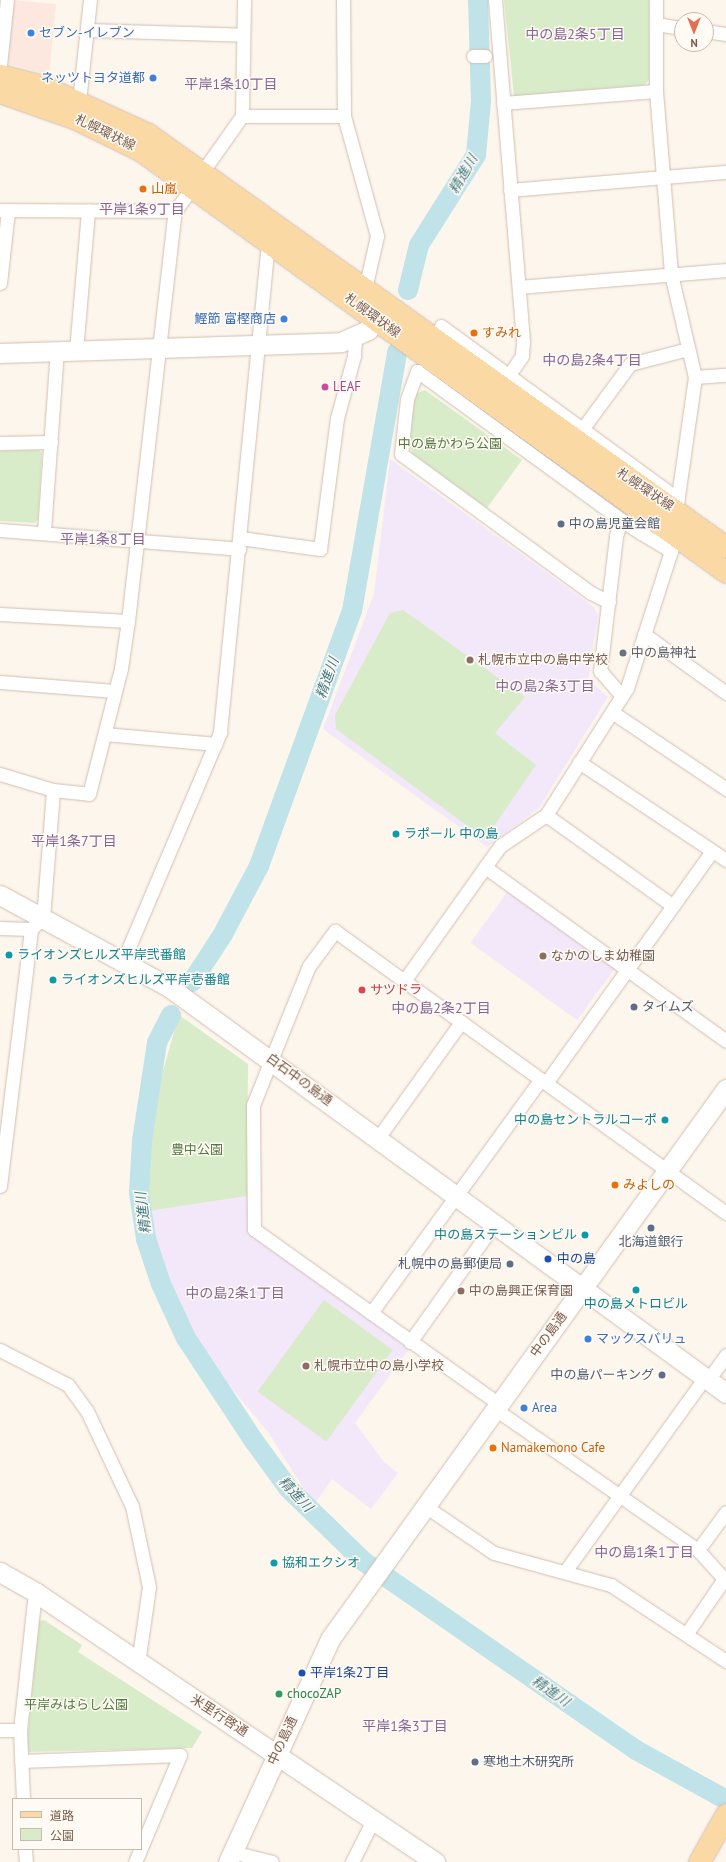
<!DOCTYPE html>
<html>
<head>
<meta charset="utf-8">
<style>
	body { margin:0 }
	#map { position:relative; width:726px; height:1862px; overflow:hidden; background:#fdf6ec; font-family:"PT Sans","Noto Sans JP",sans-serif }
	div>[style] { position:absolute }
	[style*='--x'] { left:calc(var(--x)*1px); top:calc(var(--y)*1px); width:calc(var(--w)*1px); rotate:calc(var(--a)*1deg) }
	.commercial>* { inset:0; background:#fde8e0 }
	.education>* { inset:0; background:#f3e8fa; transform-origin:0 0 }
	.green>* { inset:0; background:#d8ecc9; transform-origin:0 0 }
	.river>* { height:20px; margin:-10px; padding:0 10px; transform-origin:10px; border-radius:10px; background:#bfe3e8 }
	.roads { filter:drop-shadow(0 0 1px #d1beb0) drop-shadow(0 0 1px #d1beb0) }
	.street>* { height:13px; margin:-6.5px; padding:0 6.5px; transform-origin:6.5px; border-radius:6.5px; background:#fff }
	.secondary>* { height:19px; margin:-9.5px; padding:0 9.5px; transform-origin:9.5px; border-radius:9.5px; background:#fff }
	.primary>* { height:21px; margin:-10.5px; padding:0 10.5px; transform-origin:10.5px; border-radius:10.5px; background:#fbd9a5 }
	.dots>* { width:11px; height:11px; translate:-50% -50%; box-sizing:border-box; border:2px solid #fffaf3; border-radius:50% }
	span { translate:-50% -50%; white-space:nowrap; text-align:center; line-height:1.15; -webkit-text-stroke:3px #fffaf3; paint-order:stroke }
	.shop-label { font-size:13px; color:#366cbe }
	.left { translate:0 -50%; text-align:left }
	.right { translate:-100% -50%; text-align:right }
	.street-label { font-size:13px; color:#7a5c4d }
	.food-label { font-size:13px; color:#c56008 }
	.hotel-label { font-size:13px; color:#b23c85 }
	.park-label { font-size:13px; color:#537a41 }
	.service-label { font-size:13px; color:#4e5e75 }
	.worship-label { font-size:13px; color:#5b616d }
	.education-label { font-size:13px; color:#785e54 }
	.culture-label { font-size:13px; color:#0d838f }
	.health-label { font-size:13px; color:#be3a42 }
	.transit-label { font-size:13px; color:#164399 }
	.leisure-label { font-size:13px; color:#27864d }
	.neighbourhood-label { font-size:14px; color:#846695 }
	.water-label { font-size:14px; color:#437c86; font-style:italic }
	.legend { position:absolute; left:12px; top:1798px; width:130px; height:52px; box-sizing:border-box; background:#fffaf3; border:1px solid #cabbb1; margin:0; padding:5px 7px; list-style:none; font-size:12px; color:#7a5c4d }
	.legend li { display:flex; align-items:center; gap:8px; height:20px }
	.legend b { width:20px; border:1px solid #cabbb1 }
	.north { position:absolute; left:674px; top:12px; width:40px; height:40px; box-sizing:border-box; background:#fffaf3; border:1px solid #cabbb1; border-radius:50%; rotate:180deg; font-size:11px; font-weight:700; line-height:16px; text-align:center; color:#7a5c4d }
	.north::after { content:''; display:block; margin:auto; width:14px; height:18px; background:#e76f51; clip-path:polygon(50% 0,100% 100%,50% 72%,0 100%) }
</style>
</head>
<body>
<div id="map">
	<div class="commercial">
		<i style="clip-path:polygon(13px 0,56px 4px,49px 75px,5px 63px)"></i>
	</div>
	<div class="education">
		<i style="clip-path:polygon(390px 459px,594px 607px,598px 615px,588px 679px,608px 697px,539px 808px,487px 847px,323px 729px,374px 594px)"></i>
		<i style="left:508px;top:891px;width:132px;height:64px;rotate:36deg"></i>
		<i style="clip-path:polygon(247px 1196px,247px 1230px,409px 1349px,355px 1423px,384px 1462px,398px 1473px,371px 1509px,332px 1479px,314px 1505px,268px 1432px,227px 1383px,185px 1321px,158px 1263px,149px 1211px)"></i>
	</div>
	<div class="green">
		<i style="clip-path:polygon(504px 0,649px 0,649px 80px,645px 85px,514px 96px)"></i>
		<i style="clip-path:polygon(425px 390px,522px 460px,487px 508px,413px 454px,409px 445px,415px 394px)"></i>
		<i style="clip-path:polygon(39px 450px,42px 453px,38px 519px,35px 523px,0 521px,0 451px)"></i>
		<i style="clip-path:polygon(403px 610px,525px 697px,495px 733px,536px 765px,485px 839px,336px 729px,335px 715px,390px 613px)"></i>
		<i style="clip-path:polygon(179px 1015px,248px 1064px,247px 1196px,149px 1211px,145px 1152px,153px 1106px)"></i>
		<i style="left:324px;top:1300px;width:85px;height:113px;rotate:36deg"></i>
		<i style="clip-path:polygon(44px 1620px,82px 1645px,78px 1652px,202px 1732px,192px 1748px,26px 1752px,39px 1621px)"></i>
	</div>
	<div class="river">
		<i style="--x:408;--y:290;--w:46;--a:-76.3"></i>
		<i style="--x:419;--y:245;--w:107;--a:-57.7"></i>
		<i style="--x:476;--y:155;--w:54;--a:-84.7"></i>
		<i style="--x:481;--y:101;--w:101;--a:-91.7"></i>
		<i style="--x:192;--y:982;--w:57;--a:-57.1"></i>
		<i style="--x:223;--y:934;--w:77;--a:-62.1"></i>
		<i style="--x:259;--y:866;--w:271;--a:-70"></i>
		<i style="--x:352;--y:611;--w:263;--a:-80.1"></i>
		<i style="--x:171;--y:1015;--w:31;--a:117"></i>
		<i style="--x:157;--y:1043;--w:99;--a:98.7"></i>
		<i style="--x:142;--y:1141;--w:52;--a:93.3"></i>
		<i style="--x:139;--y:1193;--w:47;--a:81.3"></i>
		<i style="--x:146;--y:1239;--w:47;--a:71.6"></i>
		<i style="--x:161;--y:1284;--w:60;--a:65.2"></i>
		<i style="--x:186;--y:1338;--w:123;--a:56.6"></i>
		<i style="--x:254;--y:1441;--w:58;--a:54.1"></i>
		<i style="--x:288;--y:1488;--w:105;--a:44.2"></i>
		<i style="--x:363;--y:1561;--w:332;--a:34.7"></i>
		<i style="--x:636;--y:1750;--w:99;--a:28.9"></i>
	</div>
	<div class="roads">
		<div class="street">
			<i style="--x:343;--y:0;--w:116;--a:89.5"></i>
			<i style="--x:344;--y:116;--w:124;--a:74.6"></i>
			<i style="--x:377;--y:236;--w:54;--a:102.8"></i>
			<i style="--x:495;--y:0;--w:342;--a:85.3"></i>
			<i style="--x:523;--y:341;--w:15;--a:94"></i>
			<i style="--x:522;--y:356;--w:24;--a:125"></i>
			<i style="--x:656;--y:0;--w:91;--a:90"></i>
			<i style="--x:656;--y:91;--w:184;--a:85.3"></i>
			<i style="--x:671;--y:274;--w:106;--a:76.9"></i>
			<i style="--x:695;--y:377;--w:135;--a:98.1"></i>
			<i style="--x:656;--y:24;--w:26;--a:9"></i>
			<i style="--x:88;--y:30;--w:155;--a:1.8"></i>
			<i style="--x:706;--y:31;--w:20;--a:9"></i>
			<i style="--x:473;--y:56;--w:12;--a:0"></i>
			<i style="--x:0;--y:65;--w:65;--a:-83.9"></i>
			<i style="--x:79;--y:101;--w:102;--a:-83.8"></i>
			<i style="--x:503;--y:103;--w:153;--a:-4.5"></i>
			<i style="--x:242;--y:116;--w:116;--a:-89"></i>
			<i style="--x:203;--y:171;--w:67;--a:-54.7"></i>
			<i style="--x:242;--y:116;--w:102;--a:0"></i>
			<i style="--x:510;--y:190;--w:217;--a:-4.8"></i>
			<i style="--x:0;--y:210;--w:175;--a:0.3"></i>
			<i style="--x:0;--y:283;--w:73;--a:-83.7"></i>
			<i style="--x:519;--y:287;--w:208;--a:-4.7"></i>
			<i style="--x:441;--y:326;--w:293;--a:36.1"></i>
			<i style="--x:76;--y:351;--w:141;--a:-85.1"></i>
			<i style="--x:695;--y:377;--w:31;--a:-4"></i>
			<i style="--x:583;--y:428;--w:79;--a:-53.7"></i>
			<i style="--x:630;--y:364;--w:60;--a:-14.5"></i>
			<i style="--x:0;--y:443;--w:51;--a:-1.1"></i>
			<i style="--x:0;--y:530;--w:240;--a:4.5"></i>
			<i style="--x:44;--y:531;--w:180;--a:-85.9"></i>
			<i style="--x:641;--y:533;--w:35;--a:31"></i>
			<i style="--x:240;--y:538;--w:81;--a:7.8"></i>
			<i style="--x:320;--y:549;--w:132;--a:-82.6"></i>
			<i style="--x:337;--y:418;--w:64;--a:-74.7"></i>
			<i style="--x:354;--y:356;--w:19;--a:-87"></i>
			<i style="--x:609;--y:602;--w:20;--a:-153"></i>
			<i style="--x:591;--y:593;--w:235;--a:-143.8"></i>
			<i style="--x:401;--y:454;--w:55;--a:-83.8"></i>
			<i style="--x:407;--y:399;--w:30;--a:-70"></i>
			<i style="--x:417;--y:371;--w:253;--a:36.1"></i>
			<i style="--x:0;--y:614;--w:128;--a:3.1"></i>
			<i style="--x:644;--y:634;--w:101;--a:35.7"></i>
			<i style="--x:0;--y:682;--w:115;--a:4.5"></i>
			<i style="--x:622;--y:696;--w:33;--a:-131"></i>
			<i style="--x:600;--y:671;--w:136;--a:-83.2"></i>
			<i style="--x:616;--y:536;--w:17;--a:-73"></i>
			<i style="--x:621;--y:520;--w:24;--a:33"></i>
			<i style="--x:641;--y:533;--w:18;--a:-61"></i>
			<i style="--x:612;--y:712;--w:138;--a:34"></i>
			<i style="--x:105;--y:734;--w:111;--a:5.1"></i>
			<i style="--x:579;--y:762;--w:177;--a:33.7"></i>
			<i style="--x:0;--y:774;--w:55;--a:16.8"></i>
			<i style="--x:53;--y:790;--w:36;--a:6"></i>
			<i style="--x:89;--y:794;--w:130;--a:-75.7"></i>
			<i style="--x:121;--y:668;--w:48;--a:-81.5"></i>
			<i style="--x:128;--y:621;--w:413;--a:-83.5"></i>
			<i style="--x:175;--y:211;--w:31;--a:-54"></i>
			<i style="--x:546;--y:815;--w:156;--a:35.6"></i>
			<i style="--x:485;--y:867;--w:297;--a:35.8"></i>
			<i style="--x:0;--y:928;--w:31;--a:2"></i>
			<i style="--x:123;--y:961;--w:249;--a:-67"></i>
			<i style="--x:220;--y:732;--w:493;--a:-84.4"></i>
			<i style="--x:404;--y:981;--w:166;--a:-54.6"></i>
			<i style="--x:500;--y:846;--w:55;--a:-34"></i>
			<i style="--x:546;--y:815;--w:151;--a:-57.5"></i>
			<i style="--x:627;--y:688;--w:161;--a:-72.2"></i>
			<i style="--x:546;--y:1083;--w:285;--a:-54.4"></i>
			<i style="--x:378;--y:1138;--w:143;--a:-54.4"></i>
			<i style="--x:0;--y:1186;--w:259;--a:-83.1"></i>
			<i style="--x:31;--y:929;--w:16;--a:-43"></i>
			<i style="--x:43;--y:918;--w:128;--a:-85.5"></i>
			<i style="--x:371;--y:1313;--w:289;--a:-54"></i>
			<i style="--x:410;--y:1342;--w:146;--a:-54.5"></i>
			<i style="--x:0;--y:1350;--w:76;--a:27.2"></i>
			<i style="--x:68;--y:1385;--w:32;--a:54"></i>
			<i style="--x:87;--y:1411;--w:105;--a:64.7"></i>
			<i style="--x:132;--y:1506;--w:83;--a:78.1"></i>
			<i style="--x:149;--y:1587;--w:77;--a:98.2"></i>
			<i style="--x:708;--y:1380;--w:31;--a:-54"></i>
			<i style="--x:499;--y:1404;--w:301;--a:-144.5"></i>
			<i style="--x:254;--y:1229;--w:124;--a:-90.5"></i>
			<i style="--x:253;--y:1105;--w:150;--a:-68.1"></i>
			<i style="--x:309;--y:966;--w:44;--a:-53.4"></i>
			<i style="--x:335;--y:931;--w:482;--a:35.8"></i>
			<i style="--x:495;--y:1409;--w:247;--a:34.8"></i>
			<i style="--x:698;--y:1550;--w:39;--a:48"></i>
			<i style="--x:724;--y:1579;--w:65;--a:124.4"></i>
			<i style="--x:425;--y:1506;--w:83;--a:34.3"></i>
			<i style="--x:494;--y:1553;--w:121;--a:15.3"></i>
			<i style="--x:611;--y:1585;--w:138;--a:33.5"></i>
			<i style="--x:698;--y:1550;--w:47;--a:-53.6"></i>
			<i style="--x:566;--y:1570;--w:238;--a:-54.2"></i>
			<i style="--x:0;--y:1730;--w:20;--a:0"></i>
			<i style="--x:21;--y:1761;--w:159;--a:-2.2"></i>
			<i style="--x:180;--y:1755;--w:116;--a:112.8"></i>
			<i style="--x:23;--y:1799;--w:69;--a:-92.5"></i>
			<i style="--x:20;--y:1730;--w:139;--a:-83.8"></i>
			<i style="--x:25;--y:1849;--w:13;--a:86"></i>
			<i style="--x:232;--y:1852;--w:41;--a:14"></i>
			<i style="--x:352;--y:1862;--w:47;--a:-63.4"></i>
		</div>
		<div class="secondary">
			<i style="--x:0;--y:353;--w:341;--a:-1.8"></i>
			<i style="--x:341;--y:342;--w:30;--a:-24"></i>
			<i style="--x:368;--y:330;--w:15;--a:-62"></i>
			<i style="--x:0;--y:895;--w:192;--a:28.6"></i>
			<i style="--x:169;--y:987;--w:689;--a:36.09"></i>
			<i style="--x:0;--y:1572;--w:40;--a:29.7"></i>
			<i style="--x:35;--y:1592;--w:483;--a:34"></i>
			<i style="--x:228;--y:1862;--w:245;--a:-65.4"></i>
			<i style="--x:330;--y:1639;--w:678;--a:-54.25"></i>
		</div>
		<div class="primary">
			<i style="--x:0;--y:75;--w:44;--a:14.3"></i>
			<i style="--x:43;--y:86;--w:115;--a:24.6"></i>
			<i style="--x:148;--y:134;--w:710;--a:35.55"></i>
			<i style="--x:0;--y:92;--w:78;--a:19.4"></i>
			<i style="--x:74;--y:118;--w:73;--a:25.9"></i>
			<i style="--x:140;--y:150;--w:722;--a:35.76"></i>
			<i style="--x:699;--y:1862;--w:55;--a:-60.6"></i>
		</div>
	</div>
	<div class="dots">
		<i style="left:31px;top:33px;background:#3f7fe0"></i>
		<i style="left:153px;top:78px;background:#3f7fe0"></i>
		<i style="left:143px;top:189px;background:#e8710a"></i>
		<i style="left:284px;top:319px;background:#3f7fe0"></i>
		<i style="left:474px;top:333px;background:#e8710a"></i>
		<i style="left:325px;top:387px;background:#d1479c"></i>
		<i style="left:561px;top:524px;background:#5c6f8a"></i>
		<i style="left:623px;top:653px;background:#6b7280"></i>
		<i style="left:470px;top:660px;background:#8d6e63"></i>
		<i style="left:396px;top:834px;background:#0f9aa8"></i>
		<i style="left:9px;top:955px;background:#0f9aa8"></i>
		<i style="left:543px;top:956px;background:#8d6e63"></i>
		<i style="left:53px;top:980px;background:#0f9aa8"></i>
		<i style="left:362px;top:990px;background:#e0444e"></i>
		<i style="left:634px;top:1007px;background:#5c6f8a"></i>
		<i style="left:665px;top:1120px;background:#0f9aa8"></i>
		<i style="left:615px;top:1185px;background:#e8710a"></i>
		<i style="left:651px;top:1228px;background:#5c6f8a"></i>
		<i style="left:585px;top:1235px;background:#0f9aa8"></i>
		<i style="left:548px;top:1259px;background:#1a4fb4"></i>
		<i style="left:510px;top:1264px;background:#5c6f8a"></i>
		<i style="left:636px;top:1290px;background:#0f9aa8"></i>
		<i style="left:461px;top:1291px;background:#8d6e63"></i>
		<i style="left:588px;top:1339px;background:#3f7fe0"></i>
		<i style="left:306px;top:1366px;background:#8d6e63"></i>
		<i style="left:662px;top:1375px;background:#5c6f8a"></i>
		<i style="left:524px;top:1408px;background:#3f7fe0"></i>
		<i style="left:493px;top:1448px;background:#e8710a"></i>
		<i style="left:274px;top:1563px;background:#0f9aa8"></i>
		<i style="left:302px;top:1673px;background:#1a4fb4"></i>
		<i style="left:279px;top:1694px;background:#2e9e5b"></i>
		<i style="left:475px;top:1762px;background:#5c6f8a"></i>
	</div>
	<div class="shop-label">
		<span class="left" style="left:39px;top:33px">セブン-イレブン</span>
		<span class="right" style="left:145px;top:78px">ネッツトヨタ道都</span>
		<span class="right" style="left:276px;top:319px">鰹節 富樫商店</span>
		<span class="left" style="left:596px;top:1339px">マックスバリュ</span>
		<span class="left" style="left:532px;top:1408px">Area</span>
	</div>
	<div class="street-label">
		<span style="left:105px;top:133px;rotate:26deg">札幌環状線</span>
		<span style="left:372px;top:316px;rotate:36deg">札幌環状線</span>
		<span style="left:645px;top:490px;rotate:34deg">札幌環状線</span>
		<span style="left:299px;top:1080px;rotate:36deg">白石中の島通</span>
		<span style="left:549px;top:1335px;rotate:-54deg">中の島通</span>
		<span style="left:219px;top:1716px;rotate:33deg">米里行啓通</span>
		<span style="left:283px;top:1741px;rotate:-65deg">中の島通</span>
	</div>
	<div class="food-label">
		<span class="left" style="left:151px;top:189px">山嵐</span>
		<span class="left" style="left:482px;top:333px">すみれ</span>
		<span class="left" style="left:623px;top:1185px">みよしの</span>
		<span class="left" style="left:501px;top:1448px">Namakemono Cafe</span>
	</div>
	<div class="hotel-label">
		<span class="left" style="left:333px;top:387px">LEAF</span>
	</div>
	<div class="park-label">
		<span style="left:450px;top:444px">中の島かわら公園</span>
		<span style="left:197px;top:1150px">豊中公園</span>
		<span style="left:76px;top:1705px">平岸みはらし公園</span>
	</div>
	<div class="service-label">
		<span class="left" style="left:569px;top:524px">中の島児童会館</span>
		<span class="left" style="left:642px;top:1007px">タイムズ</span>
		<span style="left:651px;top:1242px">北海道銀行</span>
		<span class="right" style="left:502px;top:1264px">札幌中の島郵便局</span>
		<span class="right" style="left:654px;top:1375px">中の島パーキング</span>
		<span class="left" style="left:483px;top:1762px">寒地土木研究所</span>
	</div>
	<div class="worship-label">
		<span class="left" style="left:631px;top:653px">中の島神社</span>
	</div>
	<div class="education-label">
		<span class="left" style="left:478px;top:660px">札幌市立中の島中学校</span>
		<span class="left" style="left:551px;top:956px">なかのしま幼稚園</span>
		<span class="left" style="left:469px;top:1291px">中の島興正保育園</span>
		<span class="left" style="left:314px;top:1366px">札幌市立中の島小学校</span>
	</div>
	<div class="culture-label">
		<span class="left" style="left:404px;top:834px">ラポール 中の島</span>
		<span class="left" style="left:17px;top:955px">ライオンズヒルズ平岸弐番館</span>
		<span class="left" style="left:61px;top:980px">ライオンズヒルズ平岸壱番館</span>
		<span class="right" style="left:657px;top:1120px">中の島セントラルコーポ</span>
		<span class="right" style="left:577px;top:1235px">中の島ステーションビル</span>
		<span style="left:636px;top:1304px">中の島メトロビル</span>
		<span class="left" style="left:282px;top:1563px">協和エクシオ</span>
	</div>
	<div class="health-label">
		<span class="left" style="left:370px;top:990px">サツドラ</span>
	</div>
	<div class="transit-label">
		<span class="left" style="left:557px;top:1259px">中の島</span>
		<span class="left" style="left:310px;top:1673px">平岸1条2丁目</span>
	</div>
	<div class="leisure-label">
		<span class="left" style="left:287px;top:1694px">chocoZAP</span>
	</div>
	<div class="neighbourhood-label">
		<span style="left:575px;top:34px">中の島2条5丁目</span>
		<span style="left:231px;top:84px">平岸1条10丁目</span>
		<span style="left:142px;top:209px">平岸1条9丁目</span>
		<span style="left:592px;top:360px">中の島2条4丁目</span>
		<span style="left:103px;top:539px">平岸1条8丁目</span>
		<span style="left:545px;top:686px">中の島2条3丁目</span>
		<span style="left:74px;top:841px">平岸1条7丁目</span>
		<span style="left:441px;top:1008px">中の島2条2丁目</span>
		<span style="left:235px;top:1293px">中の島2条1丁目</span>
		<span style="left:644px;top:1552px">中の島1条1丁目</span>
		<span style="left:405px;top:1726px">平岸1条3丁目</span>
	</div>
	<div class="water-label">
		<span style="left:463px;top:174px;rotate:-60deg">精進川</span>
		<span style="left:327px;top:678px;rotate:-70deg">精進川</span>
		<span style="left:143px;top:1213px;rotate:-97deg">精進川</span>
		<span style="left:296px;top:1494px;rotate:47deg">精進川</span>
		<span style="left:551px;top:1691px;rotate:35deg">精進川</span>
	</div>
	<ul class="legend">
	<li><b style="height:5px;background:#fbd9a5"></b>道路</li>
	<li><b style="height:11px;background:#d8ecc9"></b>公園</li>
	</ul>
	<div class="north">N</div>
</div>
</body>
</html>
